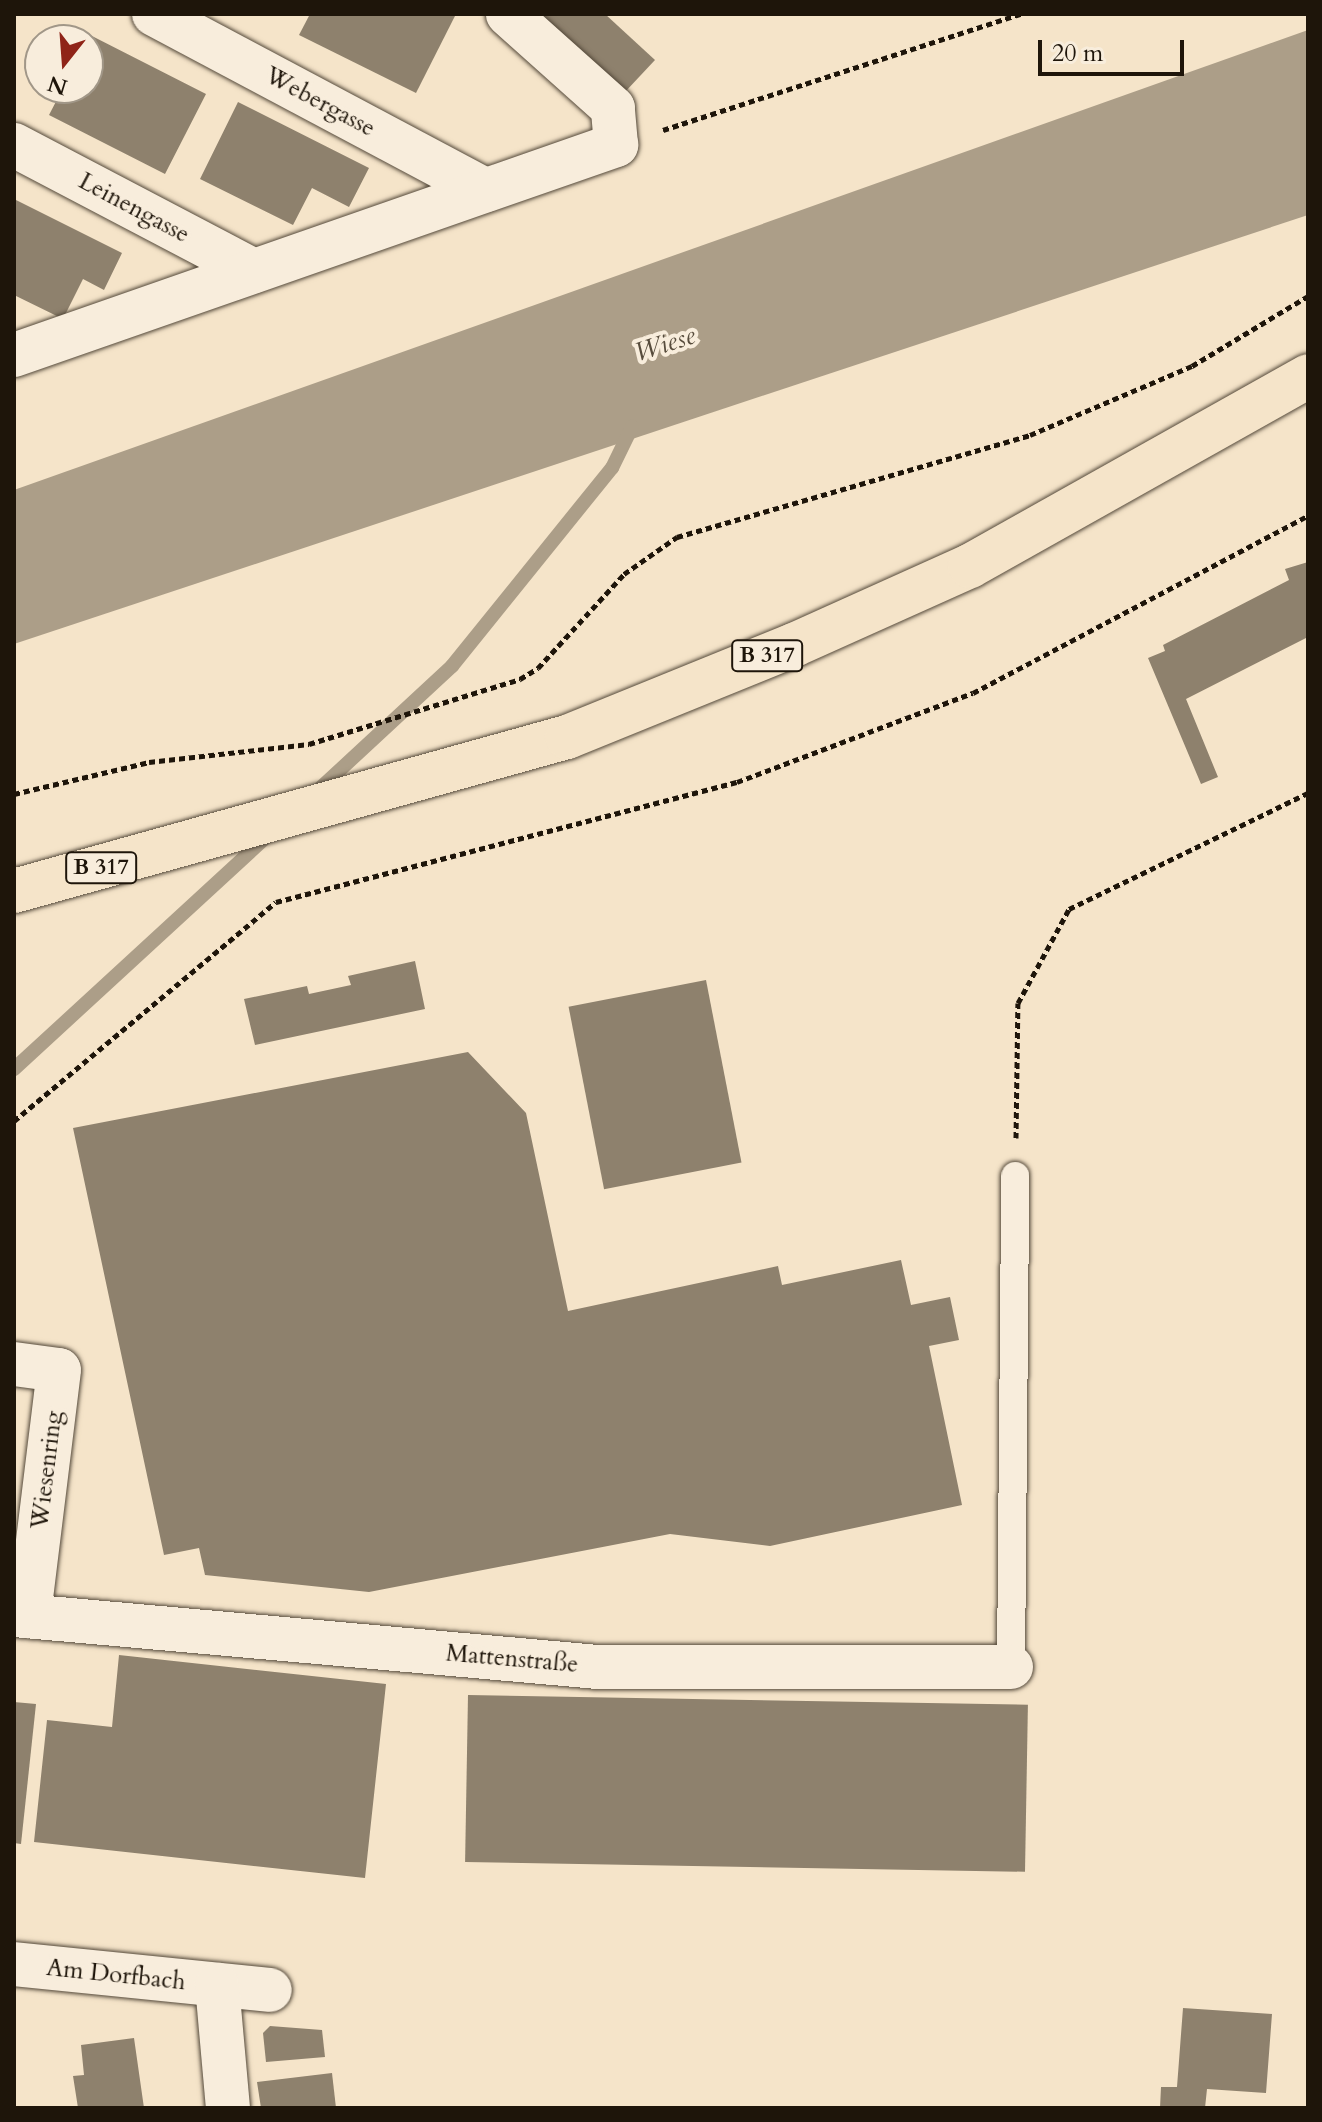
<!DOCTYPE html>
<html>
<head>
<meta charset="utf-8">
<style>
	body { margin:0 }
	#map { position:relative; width:1322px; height:2122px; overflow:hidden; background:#f5e4c9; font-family:Cardo,serif }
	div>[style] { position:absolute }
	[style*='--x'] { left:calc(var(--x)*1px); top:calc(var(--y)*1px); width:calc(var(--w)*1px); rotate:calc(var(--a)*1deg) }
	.water>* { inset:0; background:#ac9e88 }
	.stream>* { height:14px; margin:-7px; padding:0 7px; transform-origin:7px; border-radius:7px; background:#ac9e88 }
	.building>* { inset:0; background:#8e816d; transform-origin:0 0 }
	.path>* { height:5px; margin-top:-2.5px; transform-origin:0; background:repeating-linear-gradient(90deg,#1e150a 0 6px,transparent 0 10px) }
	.roads { filter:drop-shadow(0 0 2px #54493a) drop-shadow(0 0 2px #54493a) }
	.service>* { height:28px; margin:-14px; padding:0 14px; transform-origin:14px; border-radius:14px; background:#f8eddc }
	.minor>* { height:44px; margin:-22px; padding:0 22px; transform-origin:22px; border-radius:22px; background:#f8eddc }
	.primary>* { height:44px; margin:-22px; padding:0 22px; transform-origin:22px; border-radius:22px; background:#f5e4c9 }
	span { translate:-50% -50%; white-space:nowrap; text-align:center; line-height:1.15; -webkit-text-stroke:8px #f8eddc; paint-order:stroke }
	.shield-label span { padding:2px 6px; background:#f8eddc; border:2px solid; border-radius:6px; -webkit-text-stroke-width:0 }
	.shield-label { font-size:22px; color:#1e150a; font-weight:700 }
	.street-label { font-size:24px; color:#1e150a }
	.water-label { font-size:26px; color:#574c3c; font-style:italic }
	.frame { position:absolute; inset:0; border:16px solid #1e150a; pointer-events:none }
	.north { position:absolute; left:24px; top:24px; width:80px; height:80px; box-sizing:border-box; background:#f8eddc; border:2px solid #a19788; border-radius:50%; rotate:197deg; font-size:22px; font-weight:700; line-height:32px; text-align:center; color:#1e150a }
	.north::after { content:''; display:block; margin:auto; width:28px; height:36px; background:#8f2418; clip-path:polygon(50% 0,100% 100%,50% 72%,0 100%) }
	.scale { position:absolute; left:1038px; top:40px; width:146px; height:36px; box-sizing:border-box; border:4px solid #1e150a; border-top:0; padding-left:10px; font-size:24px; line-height:28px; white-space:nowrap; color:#1e150a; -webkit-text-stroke:6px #f8eddc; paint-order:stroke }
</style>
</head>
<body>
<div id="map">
	<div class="water">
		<i style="clip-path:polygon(1308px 30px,1308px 215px,14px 644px,14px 490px)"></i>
	</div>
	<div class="stream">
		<i style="--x:315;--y:793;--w:187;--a:-42.8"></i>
		<i style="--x:452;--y:666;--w:255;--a:-51.1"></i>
		<i style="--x:612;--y:468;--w:46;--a:-64"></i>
		<i style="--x:14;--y:1069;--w:348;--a:-42.6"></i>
	</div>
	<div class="building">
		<i style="clip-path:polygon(310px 14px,456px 14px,416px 93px,299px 35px)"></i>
		<i style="clip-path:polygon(541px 14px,605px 14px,655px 60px,625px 92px)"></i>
		<i style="clip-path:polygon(90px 35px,206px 94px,165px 174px,49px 115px,63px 88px,88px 88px)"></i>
		<i style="clip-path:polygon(238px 102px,369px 168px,349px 207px,312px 188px,293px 225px,200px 179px)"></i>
		<i style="clip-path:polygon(14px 199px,122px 253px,104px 290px,83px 279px,63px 319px,14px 295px)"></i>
		<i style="clip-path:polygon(1308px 562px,1308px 637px,1186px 699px,1218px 777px,1201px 784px,1148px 658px,1165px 651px,1163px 645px,1289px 580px,1285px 569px)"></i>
		<i style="clip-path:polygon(415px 961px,425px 1009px,255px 1045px,244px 999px,307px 986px,309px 994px,351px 985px,348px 976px)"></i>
		<i style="left:706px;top:980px;width:186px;height:140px;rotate:79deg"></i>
		<i style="clip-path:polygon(468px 1052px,526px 1113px,568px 1311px,778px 1266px,782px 1285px,901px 1260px,911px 1305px,950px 1297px,959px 1340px,929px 1346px,962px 1505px,770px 1546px,670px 1534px,369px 1592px,205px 1575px,199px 1548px,164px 1555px,73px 1128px)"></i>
		<i style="clip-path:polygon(119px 1655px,386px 1684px,365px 1878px,34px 1842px,47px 1720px,112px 1727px)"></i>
		<i style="left:468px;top:1695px;width:560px;height:167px;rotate:1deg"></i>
		<i style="clip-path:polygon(14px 1702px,36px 1704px,21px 1844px,14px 1843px)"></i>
		<i style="clip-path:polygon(1183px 2008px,1272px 2014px,1266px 2093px,1207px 2089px,1205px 2108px,1160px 2108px,1161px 2087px,1177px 2087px)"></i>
		<i style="clip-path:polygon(270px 2026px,322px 2030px,325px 2057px,266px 2062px,263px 2033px)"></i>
		<i style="clip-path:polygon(134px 2038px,144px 2108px,78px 2108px,73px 2076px,84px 2075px,81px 2045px)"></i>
		<i style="clip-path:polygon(332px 2073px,336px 2108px,261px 2108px,257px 2082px)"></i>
	</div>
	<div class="path">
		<i style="--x:663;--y:130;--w:376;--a:-18"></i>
		<i style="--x:14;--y:794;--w:139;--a:-13.3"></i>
		<i style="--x:149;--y:762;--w:161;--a:-6.4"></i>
		<i style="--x:309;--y:744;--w:221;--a:-17.1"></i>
		<i style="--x:520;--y:679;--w:21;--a:-31"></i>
		<i style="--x:538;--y:668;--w:127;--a:-47.5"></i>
		<i style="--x:624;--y:574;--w:65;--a:-34.9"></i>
		<i style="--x:677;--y:537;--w:367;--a:-16.1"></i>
		<i style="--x:1030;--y:435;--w:176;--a:-23.1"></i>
		<i style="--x:1192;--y:366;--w:135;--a:-31.1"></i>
		<i style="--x:14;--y:1121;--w:341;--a:-39.9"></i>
		<i style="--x:276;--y:902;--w:476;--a:-14.6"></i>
		<i style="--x:737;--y:782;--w:252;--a:-20.7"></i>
		<i style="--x:973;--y:693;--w:379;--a:-27.9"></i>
		<i style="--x:1016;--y:1138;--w:135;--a:-89.2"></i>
		<i style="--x:1018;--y:1003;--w:107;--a:-61.5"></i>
		<i style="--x:1069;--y:909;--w:266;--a:-25.9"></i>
	</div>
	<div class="roads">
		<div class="service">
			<i style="--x:1011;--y:1667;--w:491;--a:-89.5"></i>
		</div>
		<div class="minor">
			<i style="--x:154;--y:14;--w:375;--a:28"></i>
			<i style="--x:14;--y:145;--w:271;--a:27.7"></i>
			<i style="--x:14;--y:355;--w:638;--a:-19.23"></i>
			<i style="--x:616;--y:145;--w:37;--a:-95"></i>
			<i style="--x:613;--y:108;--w:141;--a:-138.2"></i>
			<i style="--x:14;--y:1364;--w:45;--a:7.6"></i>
			<i style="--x:59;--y:1370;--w:248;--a:97"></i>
			<i style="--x:14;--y:1615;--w:586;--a:5.09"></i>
			<i style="--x:598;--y:1667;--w:413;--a:0"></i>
			<i style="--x:14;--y:1964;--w:257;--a:5.8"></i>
			<i style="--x:217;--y:1985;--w:123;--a:84.9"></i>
		</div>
		<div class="primary">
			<i style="--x:14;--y:891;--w:574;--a:-15.56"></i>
			<i style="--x:567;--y:737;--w:245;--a:-22.1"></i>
			<i style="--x:794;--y:645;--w:193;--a:-24.2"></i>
			<i style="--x:970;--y:566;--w:388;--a:-29.3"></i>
		</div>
	</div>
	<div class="shield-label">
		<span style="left:767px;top:656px">B 317</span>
		<span style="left:101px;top:868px">B 317</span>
	</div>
	<div class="street-label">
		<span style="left:320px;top:102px;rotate:28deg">Webergasse</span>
		<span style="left:134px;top:208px;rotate:28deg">Leinengasse</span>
		<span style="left:47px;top:1470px;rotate:-83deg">Wiesenring</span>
		<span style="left:512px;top:1659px;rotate:5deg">Mattenstraße</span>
		<span style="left:116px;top:1975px;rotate:6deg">Am Dorfbach</span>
	</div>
	<div class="water-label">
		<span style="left:665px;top:344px;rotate:-18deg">Wiese</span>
	</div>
	<div class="frame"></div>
	<div class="north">N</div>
	<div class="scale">20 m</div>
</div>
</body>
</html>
